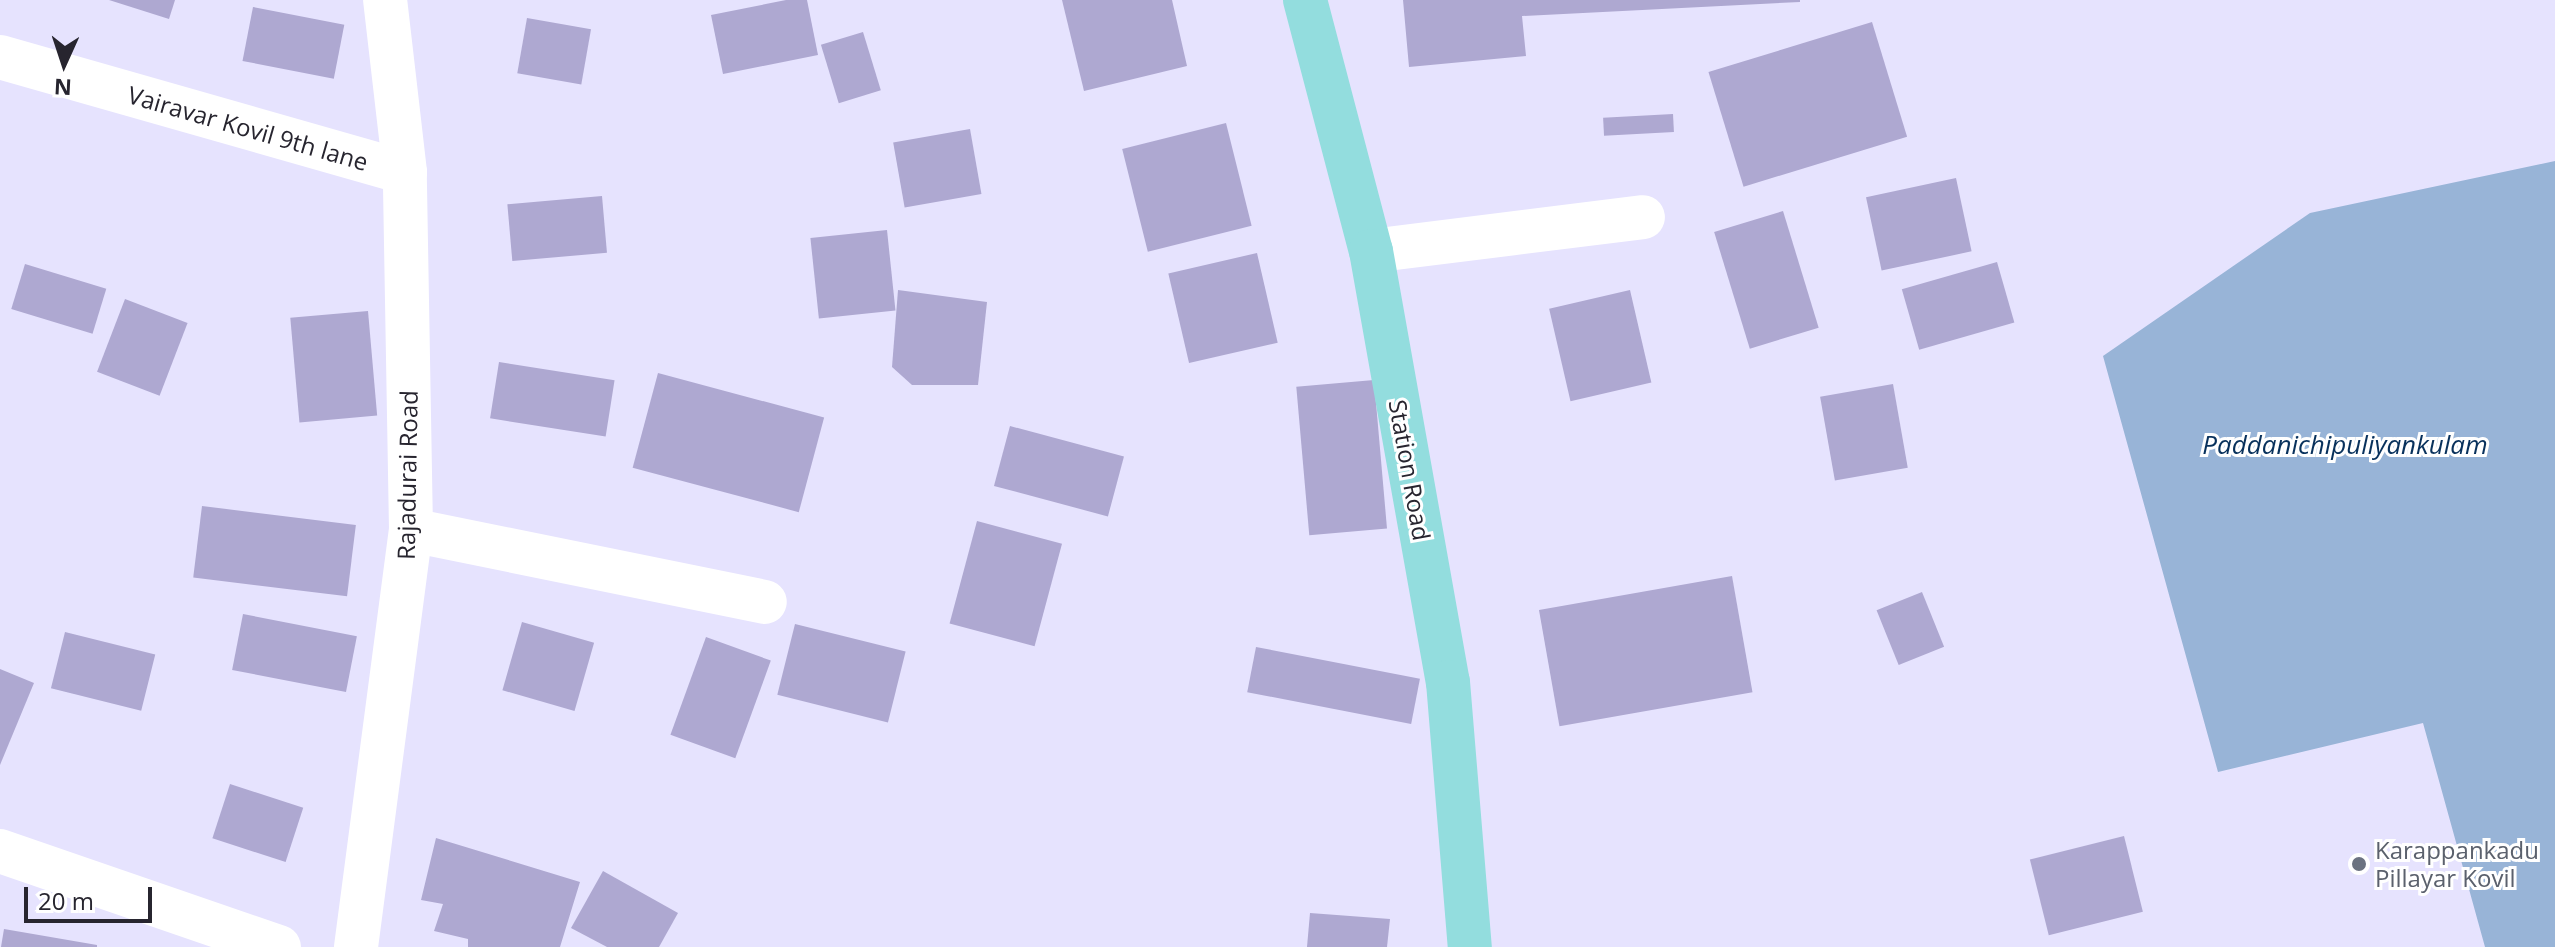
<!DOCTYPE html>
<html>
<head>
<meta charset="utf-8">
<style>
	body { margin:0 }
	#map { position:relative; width:2555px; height:947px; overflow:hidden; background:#e6e3fe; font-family:"Open Sans",sans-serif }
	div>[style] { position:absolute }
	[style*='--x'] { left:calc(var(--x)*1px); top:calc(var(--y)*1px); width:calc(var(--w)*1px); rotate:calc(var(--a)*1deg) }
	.water>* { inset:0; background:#98b4d7 }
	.building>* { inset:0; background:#aea8d1; transform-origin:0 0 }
	.minor>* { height:44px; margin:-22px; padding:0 22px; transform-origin:22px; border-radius:22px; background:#fff }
	.major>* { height:44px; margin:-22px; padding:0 22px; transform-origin:22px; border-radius:22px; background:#93ddde }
	.dots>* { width:22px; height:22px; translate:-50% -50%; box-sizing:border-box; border:4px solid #fff; border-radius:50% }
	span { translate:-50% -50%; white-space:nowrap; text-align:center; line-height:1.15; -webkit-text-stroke:6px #fff; paint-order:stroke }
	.street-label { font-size:24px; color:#27252f }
	.worship-label { font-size:24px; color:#5b616d }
	.left { translate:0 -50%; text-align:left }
	.water-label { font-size:26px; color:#08315c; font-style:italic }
	.north { position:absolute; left:24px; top:24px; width:80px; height:80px; -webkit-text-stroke:6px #fff; paint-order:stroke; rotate:183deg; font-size:22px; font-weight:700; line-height:32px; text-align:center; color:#27252f }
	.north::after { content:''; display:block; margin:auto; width:28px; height:36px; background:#27252f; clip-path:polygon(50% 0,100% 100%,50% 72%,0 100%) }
	.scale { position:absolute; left:24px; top:887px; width:128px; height:36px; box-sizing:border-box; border:4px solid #27252f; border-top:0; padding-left:10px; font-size:24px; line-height:28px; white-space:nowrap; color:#27252f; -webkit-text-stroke:6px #fff; paint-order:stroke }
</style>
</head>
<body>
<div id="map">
	<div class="water">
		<i style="clip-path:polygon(2555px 161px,2555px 947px,2485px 947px,2423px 723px,2218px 772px,2103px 356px,2310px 213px)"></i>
	</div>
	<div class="building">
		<i style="clip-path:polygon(109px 0,175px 0,169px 19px)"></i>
		<i style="clip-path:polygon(786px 0,807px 0,818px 55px,723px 74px,711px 15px)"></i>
		<i style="clip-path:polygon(1062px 0,1172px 0,1187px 66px,1084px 91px)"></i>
		<i style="clip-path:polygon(1403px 0,1800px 0,1800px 2px,1522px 16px,1526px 56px,1409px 67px)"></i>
		<i style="left:253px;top:7px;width:93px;height:55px;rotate:11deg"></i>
		<i style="left:527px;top:18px;width:65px;height:56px;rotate:10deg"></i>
		<i style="left:1872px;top:22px;width:120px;height:171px;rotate:73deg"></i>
		<i style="left:863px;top:32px;width:61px;height:44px;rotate:73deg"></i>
		<i style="left:1673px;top:114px;width:18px;height:70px;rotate:87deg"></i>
		<i style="left:1226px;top:123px;width:106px;height:107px;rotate:76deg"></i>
		<i style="left:970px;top:129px;width:66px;height:78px;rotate:80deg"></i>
		<i style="left:1956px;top:178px;width:75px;height:92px;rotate:78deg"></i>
		<i style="left:602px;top:196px;width:57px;height:95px;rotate:85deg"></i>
		<i style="left:1783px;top:211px;width:122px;height:72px;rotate:73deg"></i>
		<i style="left:887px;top:230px;width:81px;height:77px;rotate:84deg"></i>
		<i style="left:1257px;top:253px;width:92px;height:91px;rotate:77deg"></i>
		<i style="left:1997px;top:262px;width:63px;height:99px;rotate:74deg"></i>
		<i style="left:25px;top:264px;width:85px;height:47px;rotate:17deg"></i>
		<i style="clip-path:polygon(898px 290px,987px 302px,978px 385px,912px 385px,892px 367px)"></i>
		<i style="left:1630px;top:290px;width:95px;height:83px;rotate:77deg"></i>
		<i style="left:125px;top:299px;width:67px;height:78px;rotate:21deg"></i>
		<i style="left:368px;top:311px;width:105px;height:78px;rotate:85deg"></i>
		<i style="left:499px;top:362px;width:117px;height:57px;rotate:9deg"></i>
		<i style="left:658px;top:373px;width:172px;height:98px;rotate:15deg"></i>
		<i style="left:1374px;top:380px;width:149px;height:78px;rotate:85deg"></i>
		<i style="left:1893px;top:384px;width:85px;height:74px;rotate:80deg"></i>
		<i style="left:1010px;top:426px;width:118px;height:62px;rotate:15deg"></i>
		<i style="left:202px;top:506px;width:155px;height:72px;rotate:7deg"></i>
		<i style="left:977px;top:521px;width:88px;height:106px;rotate:15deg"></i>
		<i style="left:1732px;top:576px;width:118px;height:196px;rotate:80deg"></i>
		<i style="left:1922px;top:592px;width:59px;height:49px;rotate:68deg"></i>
		<i style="left:243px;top:614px;width:116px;height:57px;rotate:11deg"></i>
		<i style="left:522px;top:622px;width:75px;height:71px;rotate:16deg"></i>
		<i style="left:795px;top:624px;width:114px;height:73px;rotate:14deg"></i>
		<i style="left:65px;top:632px;width:93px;height:58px;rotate:14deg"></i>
		<i style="left:706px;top:637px;width:69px;height:104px;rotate:20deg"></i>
		<i style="left:1256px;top:647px;width:167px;height:46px;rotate:11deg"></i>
		<i style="clip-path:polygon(0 669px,34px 683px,0 765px)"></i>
		<i style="left:230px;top:784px;width:77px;height:57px;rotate:18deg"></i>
		<i style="left:2124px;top:836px;width:78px;height:97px;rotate:76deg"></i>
		<i style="clip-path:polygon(436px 838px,580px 882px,560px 947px,468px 947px,468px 939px,434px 931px,443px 904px,421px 900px)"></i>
		<i style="clip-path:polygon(603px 871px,678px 913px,659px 947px,607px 947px,571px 928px)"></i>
		<i style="clip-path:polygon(1310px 913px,1390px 919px,1387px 947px,1307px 947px)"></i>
		<i style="clip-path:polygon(4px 929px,97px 945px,97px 947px,1px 947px)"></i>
	</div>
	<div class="minor">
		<i style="--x:0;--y:57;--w:421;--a:15.9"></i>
		<i style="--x:1371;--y:251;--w:274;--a:-7.1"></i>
		<i style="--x:411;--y:530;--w:361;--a:11.5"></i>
		<i style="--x:0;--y:851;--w:295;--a:19"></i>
		<i style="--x:356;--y:947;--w:421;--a:-82.5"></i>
		<i style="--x:411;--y:530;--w:358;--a:-91"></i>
		<i style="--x:405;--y:172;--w:173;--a:-96.6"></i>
	</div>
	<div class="major">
		<i style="--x:1305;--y:0;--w:260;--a:75.3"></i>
		<i style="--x:1371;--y:251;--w:438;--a:79.9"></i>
		<i style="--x:1448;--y:682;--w:266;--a:85.3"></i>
	</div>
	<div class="dots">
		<i style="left:2359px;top:864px;background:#6b7280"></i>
	</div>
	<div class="street-label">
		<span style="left:248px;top:128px;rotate:16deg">Vairavar Kovil 9th lane</span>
		<span style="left:1410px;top:470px;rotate:80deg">Station Road</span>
		<span style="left:407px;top:475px;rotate:-89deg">Rajadurai Road</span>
	</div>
	<div class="worship-label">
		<span class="left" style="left:2375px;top:864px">Karappankadu<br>Pillayar Kovil</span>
	</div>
	<div class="water-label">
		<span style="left:2345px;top:445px">Paddanichipuliyankulam</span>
	</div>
	<div class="north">N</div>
	<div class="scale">20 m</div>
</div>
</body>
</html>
